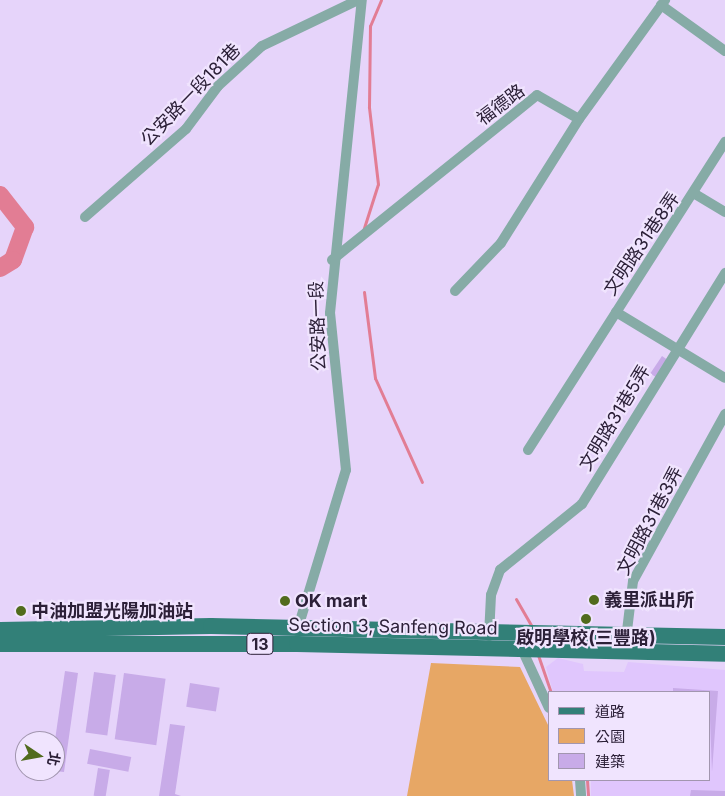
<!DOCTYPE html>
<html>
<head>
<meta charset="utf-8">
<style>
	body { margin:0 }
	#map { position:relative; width:725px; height:796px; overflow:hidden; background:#e6d4fa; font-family:Inter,"Noto Sans TC",sans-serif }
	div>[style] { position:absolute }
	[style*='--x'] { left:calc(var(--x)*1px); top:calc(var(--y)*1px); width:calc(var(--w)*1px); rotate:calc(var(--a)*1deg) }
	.built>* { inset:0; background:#e0c6fd }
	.green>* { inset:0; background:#e7a765 }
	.stream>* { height:3px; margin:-1.5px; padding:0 1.5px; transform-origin:1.5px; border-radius:1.5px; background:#e27d94 }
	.river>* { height:18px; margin:-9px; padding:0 9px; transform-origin:9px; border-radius:9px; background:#e27d94 }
	.building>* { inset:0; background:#c8abe8; transform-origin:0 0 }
	.street>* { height:10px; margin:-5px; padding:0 5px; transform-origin:5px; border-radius:5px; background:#86aba6 }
	.primary>* { height:16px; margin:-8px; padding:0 8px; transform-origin:8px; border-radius:8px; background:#328078 }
	.dots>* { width:14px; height:14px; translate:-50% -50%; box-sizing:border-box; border:2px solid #f0e4fe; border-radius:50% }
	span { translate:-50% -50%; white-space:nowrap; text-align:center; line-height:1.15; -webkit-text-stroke:4.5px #f0e4fe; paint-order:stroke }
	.shield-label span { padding:1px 4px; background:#f0e4fe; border:1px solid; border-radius:4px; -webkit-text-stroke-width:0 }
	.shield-label { font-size:16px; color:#2c2038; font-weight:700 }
	.street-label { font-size:18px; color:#2c2038 }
	.poi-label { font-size:18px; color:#2c2038; font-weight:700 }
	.left { translate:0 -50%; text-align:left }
	.legend { position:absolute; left:548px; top:691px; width:162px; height:90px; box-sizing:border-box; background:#f0e4fe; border:1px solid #a296af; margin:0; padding:6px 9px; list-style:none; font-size:15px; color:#2c2038 }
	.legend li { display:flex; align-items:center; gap:10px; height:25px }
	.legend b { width:25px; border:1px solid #a296af }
	.north { position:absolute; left:15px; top:731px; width:50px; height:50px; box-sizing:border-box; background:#f0e4fe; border:1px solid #a296af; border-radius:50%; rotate:102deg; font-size:14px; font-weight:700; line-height:20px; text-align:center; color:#2c2038 }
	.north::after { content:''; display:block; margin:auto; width:18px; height:22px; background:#516b1d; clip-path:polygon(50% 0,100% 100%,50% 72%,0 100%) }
</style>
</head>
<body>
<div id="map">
	<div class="built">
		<i style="clip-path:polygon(558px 658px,583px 664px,584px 671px,624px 672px,628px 662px,725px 670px,725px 796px,591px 796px,591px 780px,709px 780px,709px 692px,553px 692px,546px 667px)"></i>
	</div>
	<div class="green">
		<i style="clip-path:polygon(431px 663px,520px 667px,549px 727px,549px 780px,572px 780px,574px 796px,407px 796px)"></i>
	</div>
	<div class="stream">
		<i style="--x:363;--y:231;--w:49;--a:-72.3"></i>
		<i style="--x:378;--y:184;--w:78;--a:-96.7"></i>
		<i style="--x:369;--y:107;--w:81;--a:-89.3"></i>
		<i style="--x:370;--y:26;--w:28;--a:-67"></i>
		<i style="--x:364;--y:292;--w:87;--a:82.7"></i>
		<i style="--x:375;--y:378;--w:114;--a:65.7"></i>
		<i style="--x:516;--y:599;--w:32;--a:60"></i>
		<i style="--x:538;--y:655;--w:39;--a:71"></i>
		<i style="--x:587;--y:780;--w:16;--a:86"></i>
	</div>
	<div class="river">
		<i style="--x:0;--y:195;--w:41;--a:52"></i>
		<i style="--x:25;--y:227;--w:35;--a:110"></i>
		<i style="--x:13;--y:260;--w:15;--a:148"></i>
	</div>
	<div class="building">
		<i style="left:662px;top:356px;width:7px;height:21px;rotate:34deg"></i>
		<i style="clip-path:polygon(65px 671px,78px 673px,64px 772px,55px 771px,55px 740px)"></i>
		<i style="left:94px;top:672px;width:22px;height:61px;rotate:8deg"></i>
		<i style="left:124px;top:673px;width:42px;height:67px;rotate:8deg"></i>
		<i style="left:190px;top:683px;width:30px;height:24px;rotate:9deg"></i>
		<i style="clip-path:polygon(673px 688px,718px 691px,712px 772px,709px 692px,673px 692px)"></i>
		<i style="clip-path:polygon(170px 724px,185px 726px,175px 794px,181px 796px,159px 796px)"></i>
		<i style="left:90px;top:749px;width:42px;height:15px;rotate:11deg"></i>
		<i style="left:98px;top:768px;width:12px;height:28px;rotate:9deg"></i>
		<i style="clip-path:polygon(691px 790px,725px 791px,725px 796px,690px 796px)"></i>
	</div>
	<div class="street">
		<i style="--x:661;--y:5;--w:79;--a:35.7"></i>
		<i style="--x:695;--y:194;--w:35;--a:31"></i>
		<i style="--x:85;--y:217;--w:134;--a:-41.1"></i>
		<i style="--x:186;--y:129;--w:54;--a:-53.3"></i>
		<i style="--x:218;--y:86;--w:59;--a:-42.3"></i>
		<i style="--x:262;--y:46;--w:106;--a:-25.6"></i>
		<i style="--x:332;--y:260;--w:263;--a:-38.8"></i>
		<i style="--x:537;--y:95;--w:48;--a:29.7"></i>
		<i style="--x:579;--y:119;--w:147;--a:-54.1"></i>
		<i style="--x:455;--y:291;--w:66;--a:-46.2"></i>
		<i style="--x:501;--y:243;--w:146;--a:-57.8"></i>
		<i style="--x:616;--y:312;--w:127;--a:31.2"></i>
		<i style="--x:528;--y:450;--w:366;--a:-57.4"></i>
		<i style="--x:297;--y:631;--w:168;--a:-73.1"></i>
		<i style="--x:346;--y:470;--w:158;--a:-95.8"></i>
		<i style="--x:330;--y:313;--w:315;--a:-84.2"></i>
		<i style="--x:489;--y:636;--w:41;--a:-87.2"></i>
		<i style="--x:491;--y:595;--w:27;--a:-70"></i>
		<i style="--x:500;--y:570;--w:105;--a:-38.8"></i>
		<i style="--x:582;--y:504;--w:272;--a:-58.2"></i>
		<i style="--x:626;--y:639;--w:58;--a:-83.1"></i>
		<i style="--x:633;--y:581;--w:191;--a:-61.1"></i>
		<i style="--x:520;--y:645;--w:69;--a:65.3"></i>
		<i style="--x:580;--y:780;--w:16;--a:86"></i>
	</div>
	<div class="primary">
		<i style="--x:0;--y:630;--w:211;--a:-1.1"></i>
		<i style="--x:211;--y:626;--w:514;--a:1.23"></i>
		<i style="--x:0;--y:644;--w:297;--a:0"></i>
		<i style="--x:297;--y:644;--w:428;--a:1.3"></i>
	</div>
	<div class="dots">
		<i style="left:594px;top:600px;background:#516b1d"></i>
		<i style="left:285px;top:601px;background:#516b1d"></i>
		<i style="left:21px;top:611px;background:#516b1d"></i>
		<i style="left:586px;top:619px;background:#516b1d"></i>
	</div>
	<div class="shield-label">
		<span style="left:260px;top:644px">13</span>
	</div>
	<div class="street-label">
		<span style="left:191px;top:95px;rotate:-46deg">公安路一段181巷</span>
		<span style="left:501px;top:105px;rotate:-37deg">福德路</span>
		<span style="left:642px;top:244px;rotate:-56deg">文明路31巷8弄</span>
		<span style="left:318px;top:326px;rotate:-92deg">公安路一段</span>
		<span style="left:615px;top:418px;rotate:-59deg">文明路31巷5弄</span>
		<span style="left:650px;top:521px;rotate:-62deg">文明路31巷3弄</span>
		<span style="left:393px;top:627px;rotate:1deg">Section 3, Sanfeng Road</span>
	</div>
	<div class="poi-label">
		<span class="left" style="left:604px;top:600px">義里派出所</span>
		<span class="left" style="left:295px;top:601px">OK mart</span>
		<span class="left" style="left:31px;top:611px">中油加盟光陽加油站</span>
		<span style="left:586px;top:638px">啟明學校(三豐路)</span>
	</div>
	<ul class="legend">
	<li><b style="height:6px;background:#328078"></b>道路</li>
	<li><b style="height:14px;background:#e7a765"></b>公園</li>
	<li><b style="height:14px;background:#c8abe8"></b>建築</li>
	</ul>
	<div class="north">北</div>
</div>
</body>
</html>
